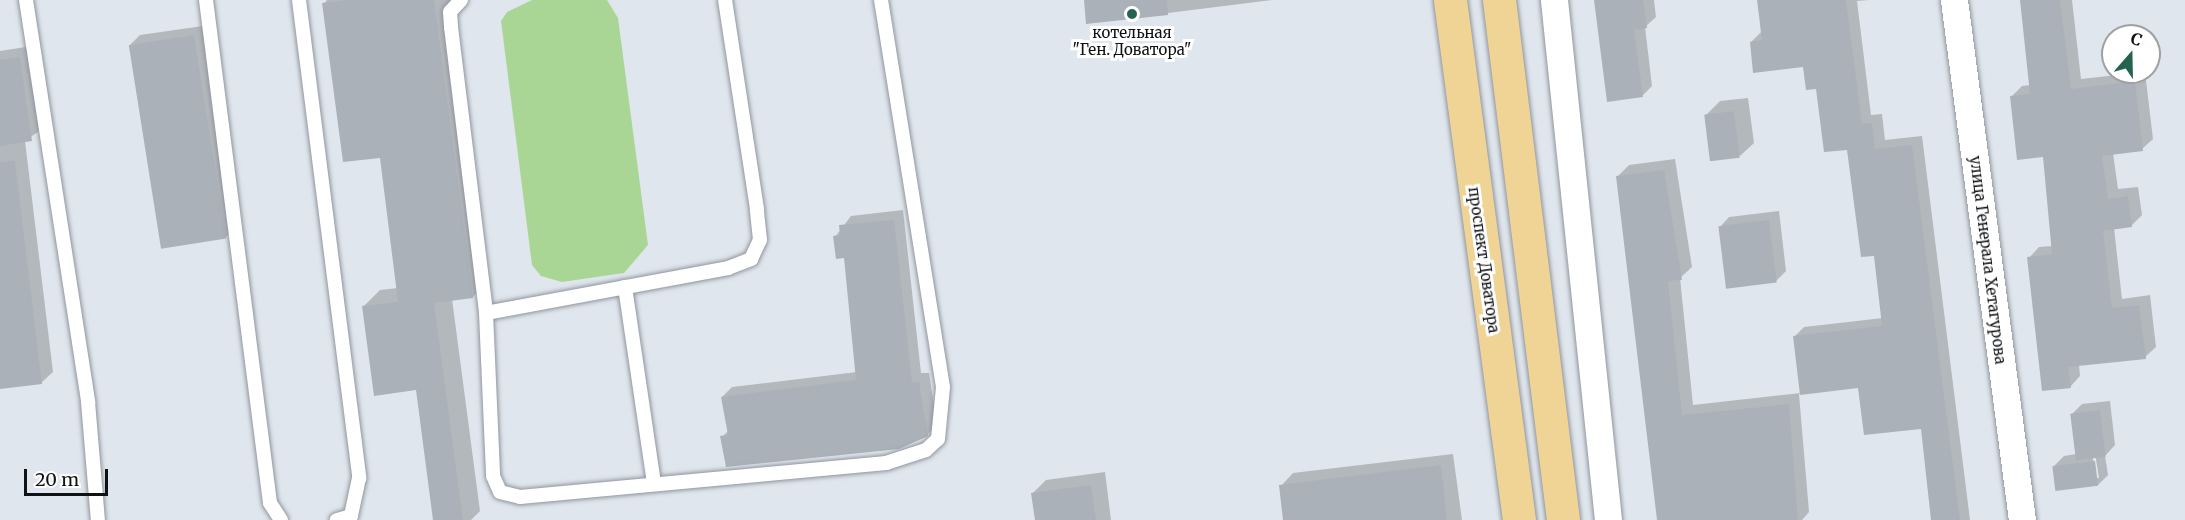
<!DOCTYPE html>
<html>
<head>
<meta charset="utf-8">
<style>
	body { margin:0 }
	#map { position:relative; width:2185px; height:520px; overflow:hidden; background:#e0e6ed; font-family:Merriweather,serif }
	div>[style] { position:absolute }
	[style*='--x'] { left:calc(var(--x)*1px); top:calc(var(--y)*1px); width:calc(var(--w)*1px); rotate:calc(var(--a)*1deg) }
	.green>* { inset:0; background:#aad695 }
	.shadow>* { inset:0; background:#0003 }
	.building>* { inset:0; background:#abb1b8; transform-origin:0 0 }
	.roads { filter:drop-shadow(0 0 2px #90969d) drop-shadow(0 0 2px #90969d) }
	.service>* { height:14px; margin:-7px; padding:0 7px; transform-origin:7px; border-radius:7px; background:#fff }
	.minor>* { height:27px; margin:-13.5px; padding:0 13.5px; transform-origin:13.5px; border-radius:13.5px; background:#fff }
	.primary>* { height:33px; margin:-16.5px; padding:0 16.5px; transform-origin:16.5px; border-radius:16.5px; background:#efd495 }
	.dots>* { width:16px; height:16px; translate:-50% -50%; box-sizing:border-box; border:3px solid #fff; border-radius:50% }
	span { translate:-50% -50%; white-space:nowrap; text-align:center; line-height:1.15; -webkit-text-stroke:6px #fff; paint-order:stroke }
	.poi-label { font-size:15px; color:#0f1113 }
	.street-label { font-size:15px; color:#0f1113 }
	.north { position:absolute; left:2101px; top:24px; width:60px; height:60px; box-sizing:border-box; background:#fff; border:2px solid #9fa0a1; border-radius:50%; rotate:20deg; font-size:16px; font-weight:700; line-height:24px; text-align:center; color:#0f1113 }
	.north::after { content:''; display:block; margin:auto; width:21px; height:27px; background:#246350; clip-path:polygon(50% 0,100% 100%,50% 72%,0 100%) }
	.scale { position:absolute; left:24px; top:469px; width:84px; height:27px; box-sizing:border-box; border:3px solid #0f1113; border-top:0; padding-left:8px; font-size:18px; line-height:21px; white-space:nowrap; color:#0f1113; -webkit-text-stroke:4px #fff; paint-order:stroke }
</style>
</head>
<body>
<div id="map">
	<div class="green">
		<i style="clip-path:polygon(532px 0,607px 0,618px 18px,648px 245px,624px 273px,562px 282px,541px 276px,532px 265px,501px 21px,507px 12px)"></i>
	</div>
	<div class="shadow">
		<i style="clip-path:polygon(327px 0,452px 0,489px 280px,473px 297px,452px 299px,480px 511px,471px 520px,434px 520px,417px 389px,363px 307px,380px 290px,398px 288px,381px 156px,324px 4px)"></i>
		<i style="clip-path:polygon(1085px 0,1273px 0,1088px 23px)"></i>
		<i style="clip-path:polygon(1597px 0,1654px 0,1656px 17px,1645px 27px,1652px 86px,1642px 96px)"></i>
		<i style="clip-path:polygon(1759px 0,1869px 0,1857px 1px,1871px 115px,1882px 114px,1885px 140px,1922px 136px,1970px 520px,1932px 520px,1922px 427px,1859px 387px,1799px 394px,1809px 512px,1802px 520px,1659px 520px,1618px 176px,1629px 165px,1675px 159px,1692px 267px,1680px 278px,1693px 405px,1801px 393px,1794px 337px,1804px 327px,1883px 318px,1875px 254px,1848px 148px,1805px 65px,1751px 42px,1761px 32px)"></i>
		<i style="clip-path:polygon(2021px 0,2072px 0,2081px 79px,2145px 72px,2153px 139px,2142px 149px,2113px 153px,2118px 189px,2138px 187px,2142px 215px,2131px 226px,2114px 228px,2122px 299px,2150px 295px,2156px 347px,2145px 357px,2079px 365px,2080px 376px,2070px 387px,2029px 258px,2039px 247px,2053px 246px,2044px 156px,2011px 97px,2022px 86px,2031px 85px)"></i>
		<i style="clip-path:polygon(203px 26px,236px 227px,226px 237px,130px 45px,140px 35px)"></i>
		<i style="clip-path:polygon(32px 46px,42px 129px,25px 141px,53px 372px,41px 383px,0 388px,0 51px)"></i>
		<i style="clip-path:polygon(1748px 98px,1754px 143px,1740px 156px,1706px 115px,1720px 101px)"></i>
		<i style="clip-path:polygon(903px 210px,921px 373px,929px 373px,937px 425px,927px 435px,722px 437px,729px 430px,722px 397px,732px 387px,857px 372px,845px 257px,835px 237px,851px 216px)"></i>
		<i style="clip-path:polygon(1779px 211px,1786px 271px,1776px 281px,1720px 227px,1729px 217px)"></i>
		<i style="clip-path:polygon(evenodd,2110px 401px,2115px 445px,2105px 456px,2108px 475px,2098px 485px,2054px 466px,2064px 456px,2076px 454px,2072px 414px,2082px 404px,2110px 401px,2092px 453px,2095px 453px,2099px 478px,2096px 478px,2092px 453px)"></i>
		<i style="clip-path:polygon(1453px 454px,1462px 520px,1285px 520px,1281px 486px,1293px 473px)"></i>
		<i style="clip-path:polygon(1105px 472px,1111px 520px,1036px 520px,1032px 494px,1046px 480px)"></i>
	</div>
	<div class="building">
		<i style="clip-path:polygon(347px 0,434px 0,473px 298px,434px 303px,463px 520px,433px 520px,416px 390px,374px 396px,362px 306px,398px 302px,380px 158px,343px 162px,322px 3px)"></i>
		<i style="clip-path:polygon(1084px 0,1167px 0,1168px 15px,1086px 24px)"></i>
		<i style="clip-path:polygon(1594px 0,1643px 0,1647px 28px,1634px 30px,1643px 97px,1607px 102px)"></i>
		<i style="clip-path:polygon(1757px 0,1846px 0,1862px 124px,1872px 123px,1875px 149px,1912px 145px,1960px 520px,1931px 520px,1921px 429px,1864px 435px,1858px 388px,1800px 395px,1793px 336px,1882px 326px,1874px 256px,1861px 257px,1847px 150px,1824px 152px,1816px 89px,1806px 90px,1803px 67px,1753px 73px,1750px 42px,1762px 40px)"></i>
		<i style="clip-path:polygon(2020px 0,2060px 0,2071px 89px,2135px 81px,2143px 151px,2102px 156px,2108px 199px,2128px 196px,2132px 227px,2103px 231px,2112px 308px,2139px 305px,2146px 359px,2068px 367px,2071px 388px,2042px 391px,2027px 257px,2052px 254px,2043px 157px,2017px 160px,2010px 96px,2030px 94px)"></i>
		<i style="left:194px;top:35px;width:206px;height:66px;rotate:81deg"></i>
		<i style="clip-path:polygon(20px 57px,32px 141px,0 146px,0 60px)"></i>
		<i style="left:1734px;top:111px;width:47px;height:30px;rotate:83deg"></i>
		<i style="clip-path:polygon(15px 161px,42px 384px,0 389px,0 162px)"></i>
		<i style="clip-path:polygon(1664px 170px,1682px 280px,1668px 281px,1682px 415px,1789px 404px,1798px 520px,1657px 520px,1616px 176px)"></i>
		<i style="clip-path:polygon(894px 220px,912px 382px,919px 382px,928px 436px,899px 449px,726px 467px,720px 436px,728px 435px,721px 397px,856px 380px,844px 258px,836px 259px,833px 236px,840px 235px,839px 225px)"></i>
		<i style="left:1769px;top:220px;width:63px;height:51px;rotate:83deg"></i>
		<i style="left:2100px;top:410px;width:47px;height:30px;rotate:83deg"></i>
		<i style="left:2095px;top:461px;width:25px;height:43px;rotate:83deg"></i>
		<i style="clip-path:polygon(1441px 465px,1447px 520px,1283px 520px,1279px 485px)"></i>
		<i style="clip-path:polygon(1091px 485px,1096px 520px,1035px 520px,1031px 493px)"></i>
	</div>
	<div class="roads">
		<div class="service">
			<i style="--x:26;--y:0;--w:407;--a:81.2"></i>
			<i style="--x:88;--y:402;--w:118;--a:85.2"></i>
			<i style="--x:206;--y:0;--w:507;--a:82.75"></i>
			<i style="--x:270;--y:503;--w:20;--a:57"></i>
			<i style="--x:299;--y:0;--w:482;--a:82.8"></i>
			<i style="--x:359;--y:478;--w:39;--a:102"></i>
			<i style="--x:351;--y:516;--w:15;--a:164"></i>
			<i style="--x:461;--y:0;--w:16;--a:133"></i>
			<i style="--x:450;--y:12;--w:15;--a:86"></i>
			<i style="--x:451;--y:27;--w:288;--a:83"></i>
			<i style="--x:486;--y:313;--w:163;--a:87.5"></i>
			<i style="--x:493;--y:476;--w:17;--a:66"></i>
			<i style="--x:500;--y:492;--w:21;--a:14"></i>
			<i style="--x:520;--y:497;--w:368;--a:-5.3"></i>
			<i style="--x:886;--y:463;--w:42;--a:-18"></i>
			<i style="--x:926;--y:450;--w:16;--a:-43"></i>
			<i style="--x:938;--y:439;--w:52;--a:-84.5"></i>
			<i style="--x:943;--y:387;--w:392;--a:-99.1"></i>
			<i style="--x:625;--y:287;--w:199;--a:81.6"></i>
			<i style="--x:486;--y:313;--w:246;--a:-10.5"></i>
			<i style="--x:728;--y:268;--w:25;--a:-21"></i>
			<i style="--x:751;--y:259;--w:21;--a:-65"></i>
			<i style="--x:760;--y:240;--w:31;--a:-96"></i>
			<i style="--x:757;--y:209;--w:211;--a:-98.7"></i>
		</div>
		<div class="minor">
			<i style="--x:1554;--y:0;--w:523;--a:84.07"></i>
			<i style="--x:1954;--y:0;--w:524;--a:82.55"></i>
		</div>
		<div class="primary">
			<i style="--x:1450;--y:0;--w:525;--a:82.44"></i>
			<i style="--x:1499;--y:0;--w:524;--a:82.98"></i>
		</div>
	</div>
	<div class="dots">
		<i style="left:1132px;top:14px;background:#246350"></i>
	</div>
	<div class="poi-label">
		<span style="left:1132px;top:41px">котельная<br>"Ген. Доватора"</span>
	</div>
	<div class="street-label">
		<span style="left:1484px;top:260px;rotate:82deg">проспект Доватора</span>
		<span style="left:1988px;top:260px;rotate:83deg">улица Генерала Хетагурова</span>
	</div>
	<div class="north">С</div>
	<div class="scale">20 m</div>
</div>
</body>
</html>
